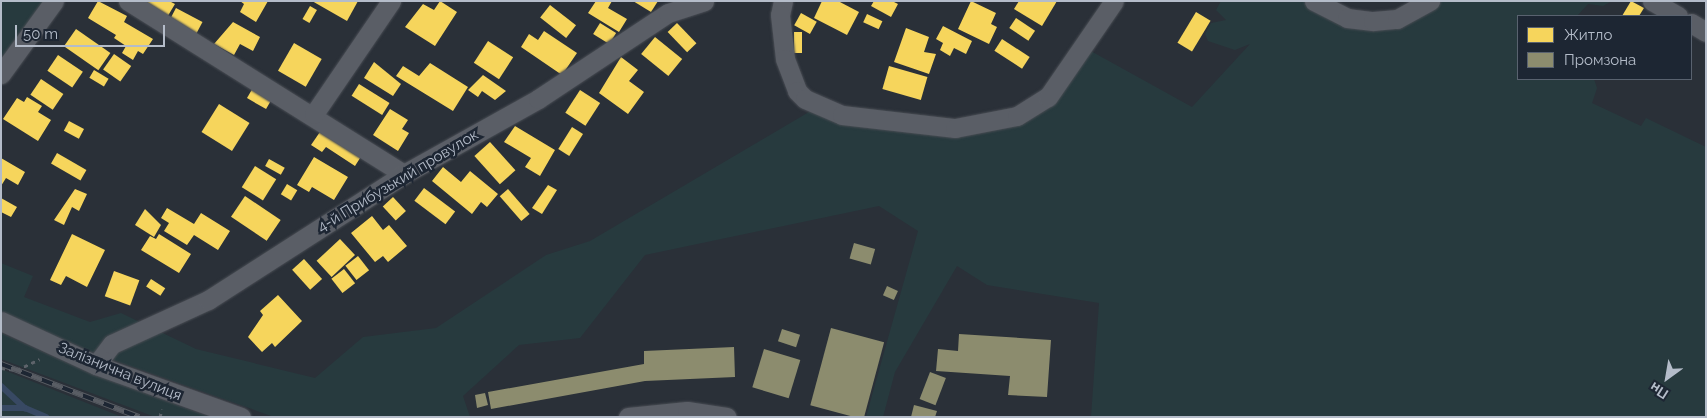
<!DOCTYPE html>
<html>
<head>
<meta charset="utf-8">
<style>
	body { margin:0 }
	#map { position:relative; width:1707px; height:418px; overflow:hidden; background:#2a3038; font-family:Raleway,sans-serif }
	div>[style] { position:absolute }
	[style*='--x'] { left:calc(var(--x)*1px); top:calc(var(--y)*1px); width:calc(var(--w)*1px); rotate:calc(var(--a)*1deg) }
	.green>* { inset:0; background:#273a3e }
	.homes>* { inset:0; background:#f6d55c; transform-origin:0 0 }
	.industry>* { inset:0; background:#8c8c6e; transform-origin:0 0 }
	.stream>* { height:6px; margin:-3px; padding:0 3px; transform-origin:3px; border-radius:3px; background:#384963 }
	.path>* { height:3px; margin-top:-1.5px; transform-origin:0; background:repeating-linear-gradient(90deg,#5d636a 0 4px,transparent 0 8px) }
	.roads { filter:drop-shadow(0 0 1px #484c53) drop-shadow(0 0 1px #484c53) }
	.street>* { height:19px; margin:-9.5px; padding:0 9.5px; transform-origin:9.5px; border-radius:9.5px; background:#5a5e66 }
	.rail>* { height:5.5px; margin-top:-2.75px; transform-origin:0; background:repeating-linear-gradient(90deg,#1d2633 0 11px,#595d64 0 22px); box-sizing:border-box; border-block:1px solid #595d64 }
	span { translate:-50% -50%; white-space:nowrap; text-align:center; line-height:1.15; -webkit-text-stroke:5px #1d2633; paint-order:stroke }
	.street-label { font-size:15px; color:#b4bcc9 }
	.frame { position:absolute; inset:0; border:2px solid #b4bcc9; pointer-events:none }
	.legend { position:absolute; left:1517px; top:15px; width:175px; height:65px; box-sizing:border-box; background:#1d2633; border:1px solid #59626f; margin:0; padding:6px 9px; list-style:none; font-size:15px; color:#b4bcc9 }
	.legend li { display:flex; align-items:center; gap:10px; height:25px }
	.legend b { width:25px; border:1px solid #59626f }
	.north { position:absolute; left:1642px; top:353px; width:50px; height:50px; -webkit-text-stroke:4px #1d2633; paint-order:stroke; rotate:212deg; font-size:14px; font-weight:700; line-height:20px; text-align:center; color:#b4bcc9 }
	.north::after { content:''; display:block; margin:auto; width:18px; height:22px; background:#b4bcc9; clip-path:polygon(50% 0,100% 100%,50% 72%,0 100%) }
	.scale { position:absolute; left:15px; top:25px; width:150px; height:22px; box-sizing:border-box; border:2px solid #b4bcc9; border-top:0; padding-left:6px; font-size:15px; line-height:18px; white-space:nowrap; color:#b4bcc9; -webkit-text-stroke:4px #1d2633; paint-order:stroke }
</style>
</head>
<body>
<div id="map">
	<div class="green">
		<i style="clip-path:polygon(1px 1px,45px 1px,1px 61px)"></i>
		<i style="clip-path:polygon(1221px 1px,1306px 1px,1346px 21px,1435px 1px,1612px 1px,1603px 6px,1588px 4px,1577px 16px,1518px 16px,1518px 79px,1594px 79px,1597px 88px,1592px 103px,1641px 126px,1646px 118px,1706px 147px,1706px 417px,1091px 417px,1099px 303px,987px 285px,957px 266px,895px 372px,883px 417px,866px 417px,918px 231px,879px 206px,645px 255px,580px 338px,519px 345px,463px 396px,470px 417px,274px 417px,99px 355px,1px 312px,1px 263px,33px 276px,24px 297px,90px 322px,121px 313px,196px 349px,315px 378px,363px 337px,436px 328px,546px 255px,590px 241px,814px 109px,841px 119px,1018px 120px,1089px 50px,1192px 107px,1250px 44px,1235px 50px,1208px 41px,1205px 34px,1211px 23px,1226px 20px,1216px 10px)"></i>
		<i style="clip-path:polygon(1px 333px,92px 374px,210px 417px,155px 417px,1px 359px)"></i>
		<i style="clip-path:polygon(1px 369px,122px 417px,1px 417px)"></i>
	</div>
	<div class="homes">
		<i style="clip-path:polygon(98px 1px,127px 16px,124px 22px,153px 39px,143px 54px,138px 51px,133px 60px,122px 53px,126px 46px,114px 38px,116px 35px,88px 18px)"></i>
		<i style="clip-path:polygon(137px 1px,169px 1px,175px 4px,166px 19px)"></i>
		<i style="clip-path:polygon(240px 1px,268px 1px,256px 22px,240px 12px,244px 4px)"></i>
		<i style="clip-path:polygon(312px 1px,358px 1px,347px 21px)"></i>
		<i style="clip-path:polygon(440px 1px,457px 12px,435px 46px,405px 27px,423px 4px,434px 10px)"></i>
		<i style="clip-path:polygon(596px 1px,612px 1px,608px 8px,627px 19px,619px 32px,588px 13px)"></i>
		<i style="clip-path:polygon(633px 1px,658px 1px,651px 12px)"></i>
		<i style="clip-path:polygon(822px 1px,838px 1px,859px 12px,847px 35px,814px 18px)"></i>
		<i style="clip-path:polygon(874px 1px,892px 1px,898px 4px,891px 17px,871px 6px)"></i>
		<i style="clip-path:polygon(971px 1px,996px 13px,991px 24px,997px 27px,989px 44px,958px 29px)"></i>
		<i style="clip-path:polygon(1019px 1px,1057px 1px,1042px 26px,1014px 9px)"></i>
		<i style="clip-path:polygon(1631px 1px,1644px 8px,1639px 16px,1622px 16px)"></i>
		<i style="left:550px;top:5px;width:33px;height:16px;rotate:38deg"></i>
		<i style="left:310px;top:6px;width:8px;height:15px;rotate:30deg"></i>
		<i style="left:176px;top:8px;width:30px;height:15px;rotate:28deg"></i>
		<i style="left:1196px;top:12px;width:17px;height:36px;rotate:31deg"></i>
		<i style="left:801px;top:13px;width:18px;height:14px;rotate:29deg"></i>
		<i style="left:867px;top:14px;width:17px;height:9px;rotate:25deg"></i>
		<i style="left:1016px;top:18px;width:23px;height:12px;rotate:34deg"></i>
		<i style="clip-path:polygon(233px 22px,260px 37px,253px 51px,240px 44px,234px 55px,214px 44px)"></i>
		<i style="left:600px;top:23px;width:19px;height:13px;rotate:32deg"></i>
		<i style="left:677px;top:23px;width:28px;height:13px;rotate:46deg"></i>
		<i style="clip-path:polygon(943px 26px,972px 41px,966px 54px,954px 48px,950px 56px,940px 50px,943px 43px,936px 39px)"></i>
		<i style="clip-path:polygon(906px 28px,929px 37px,924px 52px,936px 54px,929px 74px,894px 62px)"></i>
		<i style="left:76px;top:29px;width:42px;height:21px;rotate:35deg"></i>
		<i style="clip-path:polygon(544px 31px,577px 53px,562px 75px,521px 47px,529px 34px,538px 40px)"></i>
		<i style="left:794px;top:32px;width:8px;height:21px"></i>
		<i style="left:655px;top:37px;width:35px;height:22px;rotate:39deg"></i>
		<i style="left:1002px;top:39px;width:33px;height:14px;rotate:33deg"></i>
		<i style="left:488px;top:41px;width:30px;height:26px;rotate:33deg"></i>
		<i style="left:294px;top:43px;width:32px;height:32px;rotate:30deg"></i>
		<i style="left:114px;top:54px;width:21px;height:19px;rotate:35deg"></i>
		<i style="left:58px;top:55px;width:30px;height:19px;rotate:34deg"></i>
		<i style="clip-path:polygon(621px 57px,638px 70px,629px 81px,644px 92px,628px 114px,599px 93px)"></i>
		<i style="clip-path:polygon(374px 62px,401px 84px,393px 96px,364px 78px)"></i>
		<i style="clip-path:polygon(430px 63px,468px 87px,453px 111px,396px 76px,403px 66px,419px 76px)"></i>
		<i style="left:889px;top:66px;width:40px;height:24px;rotate:16deg"></i>
		<i style="left:94px;top:70px;width:17px;height:9px;rotate:31deg"></i>
		<i style="clip-path:polygon(483px 75px,506px 91px,495px 100px,482px 91px,478px 97px,468px 90px)"></i>
		<i style="left:41px;top:79px;width:27px;height:19px;rotate:34deg"></i>
		<i style="left:359px;top:84px;width:36px;height:14px;rotate:32deg"></i>
		<i style="left:254px;top:86px;width:22px;height:14px;rotate:30deg"></i>
		<i style="left:580px;top:90px;width:24px;height:27px;rotate:33deg"></i>
		<i style="clip-path:polygon(27px 97px,42px 106px,38px 112px,51px 120px,38px 141px,3px 119px,17px 98px,24px 102px)"></i>
		<i style="left:219px;top:104px;width:36px;height:33px;rotate:32deg"></i>
		<i style="clip-path:polygon(390px 109px,408px 120px,402px 129px,409px 133px,398px 151px,373px 135px)"></i>
		<i style="left:69px;top:121px;width:17px;height:11px;rotate:28deg"></i>
		<i style="clip-path:polygon(515px 126px,555px 150px,540px 176px,525px 167px,531px 158px,504px 142px)"></i>
		<i style="left:572px;top:127px;width:13px;height:26px;rotate:32deg"></i>
		<i style="clip-path:polygon(322px 129px,362px 155px,355px 166px,326px 147px,322px 152px,311px 145px)"></i>
		<i style="left:490px;top:142px;width:38px;height:21px;rotate:48deg"></i>
		<i style="left:57px;top:153px;width:34px;height:12px;rotate:30deg"></i>
		<i style="clip-path:polygon(314px 157px,348px 177px,334px 200px,312px 187px,309px 192px,297px 185px)"></i>
		<i style="clip-path:polygon(1px 158px,25px 172px,18px 185px,6px 178px,1px 186px)"></i>
		<i style="left:269px;top:159px;width:18px;height:8px;rotate:29deg"></i>
		<i style="left:255px;top:166px;width:25px;height:25px;rotate:32deg"></i>
		<i style="clip-path:polygon(443px 167px,461px 182px,470px 171px,498px 194px,487px 207px,481px 202px,472px 214px,432px 181px)"></i>
		<i style="left:287px;top:184px;width:12px;height:12px;rotate:31deg"></i>
		<i style="clip-path:polygon(548px 185px,557px 190px,542px 214px,532px 208px)"></i>
		<i style="left:424px;top:188px;width:39px;height:16px;rotate:37deg"></i>
		<i style="clip-path:polygon(75px 189px,87px 194px,79px 211px,72px 207px,64px 225px,54px 220px)"></i>
		<i style="left:508px;top:189px;width:33px;height:11px;rotate:49deg"></i>
		<i style="left:245px;top:196px;width:43px;height:25px;rotate:34deg"></i>
		<i style="left:393px;top:197px;width:19px;height:14px;rotate:47deg"></i>
		<i style="clip-path:polygon(1px 198px,17px 207px,11px 217px,1px 212px)"></i>
		<i style="clip-path:polygon(167px 208px,194px 224px,201px 213px,230px 231px,218px 250px,194px 235px,187px 245px,164px 231px,169px 223px,161px 218px)"></i>
		<i style="clip-path:polygon(145px 209px,161px 225px,154px 237px,135px 225px)"></i>
		<i style="clip-path:polygon(372px 216px,383px 230px,389px 225px,407px 246px,388px 262px,383px 256px,375px 262px,351px 233px)"></i>
		<i style="clip-path:polygon(72px 234px,105px 250px,87px 287px,66px 276px,61px 285px,50px 280px)"></i>
		<i style="clip-path:polygon(159px 234px,191px 254px,179px 273px,141px 250px,150px 236px,156px 239px)"></i>
		<i style="left:340px;top:239px;width:22px;height:32px;rotate:47deg"></i>
		<i style="left:358px;top:256px;width:18px;height:16px;rotate:52deg"></i>
		<i style="left:304px;top:259px;width:27px;height:16px;rotate:48deg"></i>
		<i style="left:344px;top:269px;width:18px;height:16px;rotate:52deg"></i>
		<i style="left:114px;top:271px;width:27px;height:27px;rotate:20deg"></i>
		<i style="left:151px;top:279px;width:17px;height:9px;rotate:33deg"></i>
		<i style="clip-path:polygon(278px 295px,302px 321px,275px 347px,272px 343px,262px 352px,248px 337px,263px 315px,260px 311px)"></i>
	</div>
	<div class="industry">
		<i style="left:854px;top:243px;width:22px;height:16px;rotate:16deg"></i>
		<i style="left:887px;top:286px;width:12px;height:10px;rotate:24deg"></i>
		<i style="left:831px;top:328px;width:55px;height:80px;rotate:15deg"></i>
		<i style="left:782px;top:329px;width:19px;height:13px;rotate:18deg"></i>
		<i style="clip-path:polygon(959px 334px,1051px 340px,1047px 397px,1008px 395px,1010px 376px,936px 371px,938px 349px,958px 351px)"></i>
		<i style="clip-path:polygon(734px 347px,735px 377px,645px 381px,491px 409px,488px 392px,644px 364px,644px 351px)"></i>
		<i style="left:764px;top:349px;width:38px;height:40px;rotate:17deg"></i>
		<i style="left:930px;top:372px;width:17px;height:29px;rotate:21deg"></i>
		<i style="clip-path:polygon(485px 393px,488px 405px,477px 408px,475px 395px)"></i>
		<i style="clip-path:polygon(914px 405px,937px 411px,935px 417px,911px 417px)"></i>
	</div>
	<div class="stream">
		<i style="--x:1;--y:386;--w:33;--a:43"></i>
		<i style="--x:25;--y:408;--w:23;--a:23"></i>
		<i style="--x:1;--y:408;--w:24;--a:0"></i>
	</div>
	<div class="path">
		<i style="--x:1;--y:368;--w:16;--a:7"></i>
		<i style="--x:17;--y:370;--w:25;--a:-26"></i>
		<i style="--x:160;--y:417;--w:8;--a:-76"></i>
	</div>
	<div class="roads">
		<div class="street">
			<i style="--x:128;--y:1;--w:326;--a:32.1"></i>
			<i style="--x:783;--y:1;--w:14;--a:102"></i>
			<i style="--x:780;--y:15;--w:44;--a:83.5"></i>
			<i style="--x:785;--y:59;--w:34;--a:69"></i>
			<i style="--x:797;--y:91;--w:11;--a:45"></i>
			<i style="--x:805;--y:99;--w:40;--a:23.4"></i>
			<i style="--x:842;--y:115;--w:114;--a:6.6"></i>
			<i style="--x:955;--y:128;--w:63;--a:-11"></i>
			<i style="--x:1017;--y:116;--w:36;--a:-32"></i>
			<i style="--x:1048;--y:97;--w:116;--a:-55.5"></i>
			<i style="--x:1314;--y:1;--w:37;--a:27"></i>
			<i style="--x:1347;--y:18;--w:26;--a:7"></i>
			<i style="--x:1373;--y:21;--w:24;--a:-5"></i>
			<i style="--x:1397;--y:19;--w:38;--a:-29"></i>
			<i style="--x:1652;--y:1;--w:30;--a:30"></i>
			<i style="--x:1691;--y:23;--w:17;--a:31"></i>
			<i style="--x:1;--y:74;--w:90;--a:-54"></i>
			<i style="--x:314;--y:114;--w:137;--a:-55.7"></i>
			<i style="--x:1;--y:321;--w:105;--a:24.9"></i>
			<i style="--x:96;--y:365;--w:154;--a:19.7"></i>
			<i style="--x:96;--y:365;--w:26;--a:-53"></i>
			<i style="--x:112;--y:344;--w:106;--a:-24.6"></i>
			<i style="--x:208;--y:300;--w:233;--a:-32.7"></i>
			<i style="--x:404;--y:174;--w:154;--a:-29.2"></i>
			<i style="--x:538;--y:99;--w:156;--a:-33.5"></i>
			<i style="--x:668;--y:13;--w:38;--a:-18"></i>
			<i style="--x:628;--y:417;--w:59;--a:-5.8"></i>
			<i style="--x:687;--y:411;--w:40;--a:8.5"></i>
		</div>
	</div>
	<div class="rail">
		<i style="--x:1;--y:364;--w:148;--a:21"></i>
	</div>
	<div class="street-label">
		<span style="left:398px;top:181px;rotate:-31deg">4-й Прибузький провулок</span>
		<span style="left:120px;top:372px;rotate:22deg">Залізнична вулиця</span>
	</div>
	<div class="frame"></div>
	<ul class="legend">
	<li><b style="height:14px;background:#f6d55c"></b>Житло</li>
	<li><b style="height:14px;background:#8c8c6e"></b>Промзона</li>
	</ul>
	<div class="north">Пн</div>
	<div class="scale">50 m</div>
</div>
</body>
</html>
